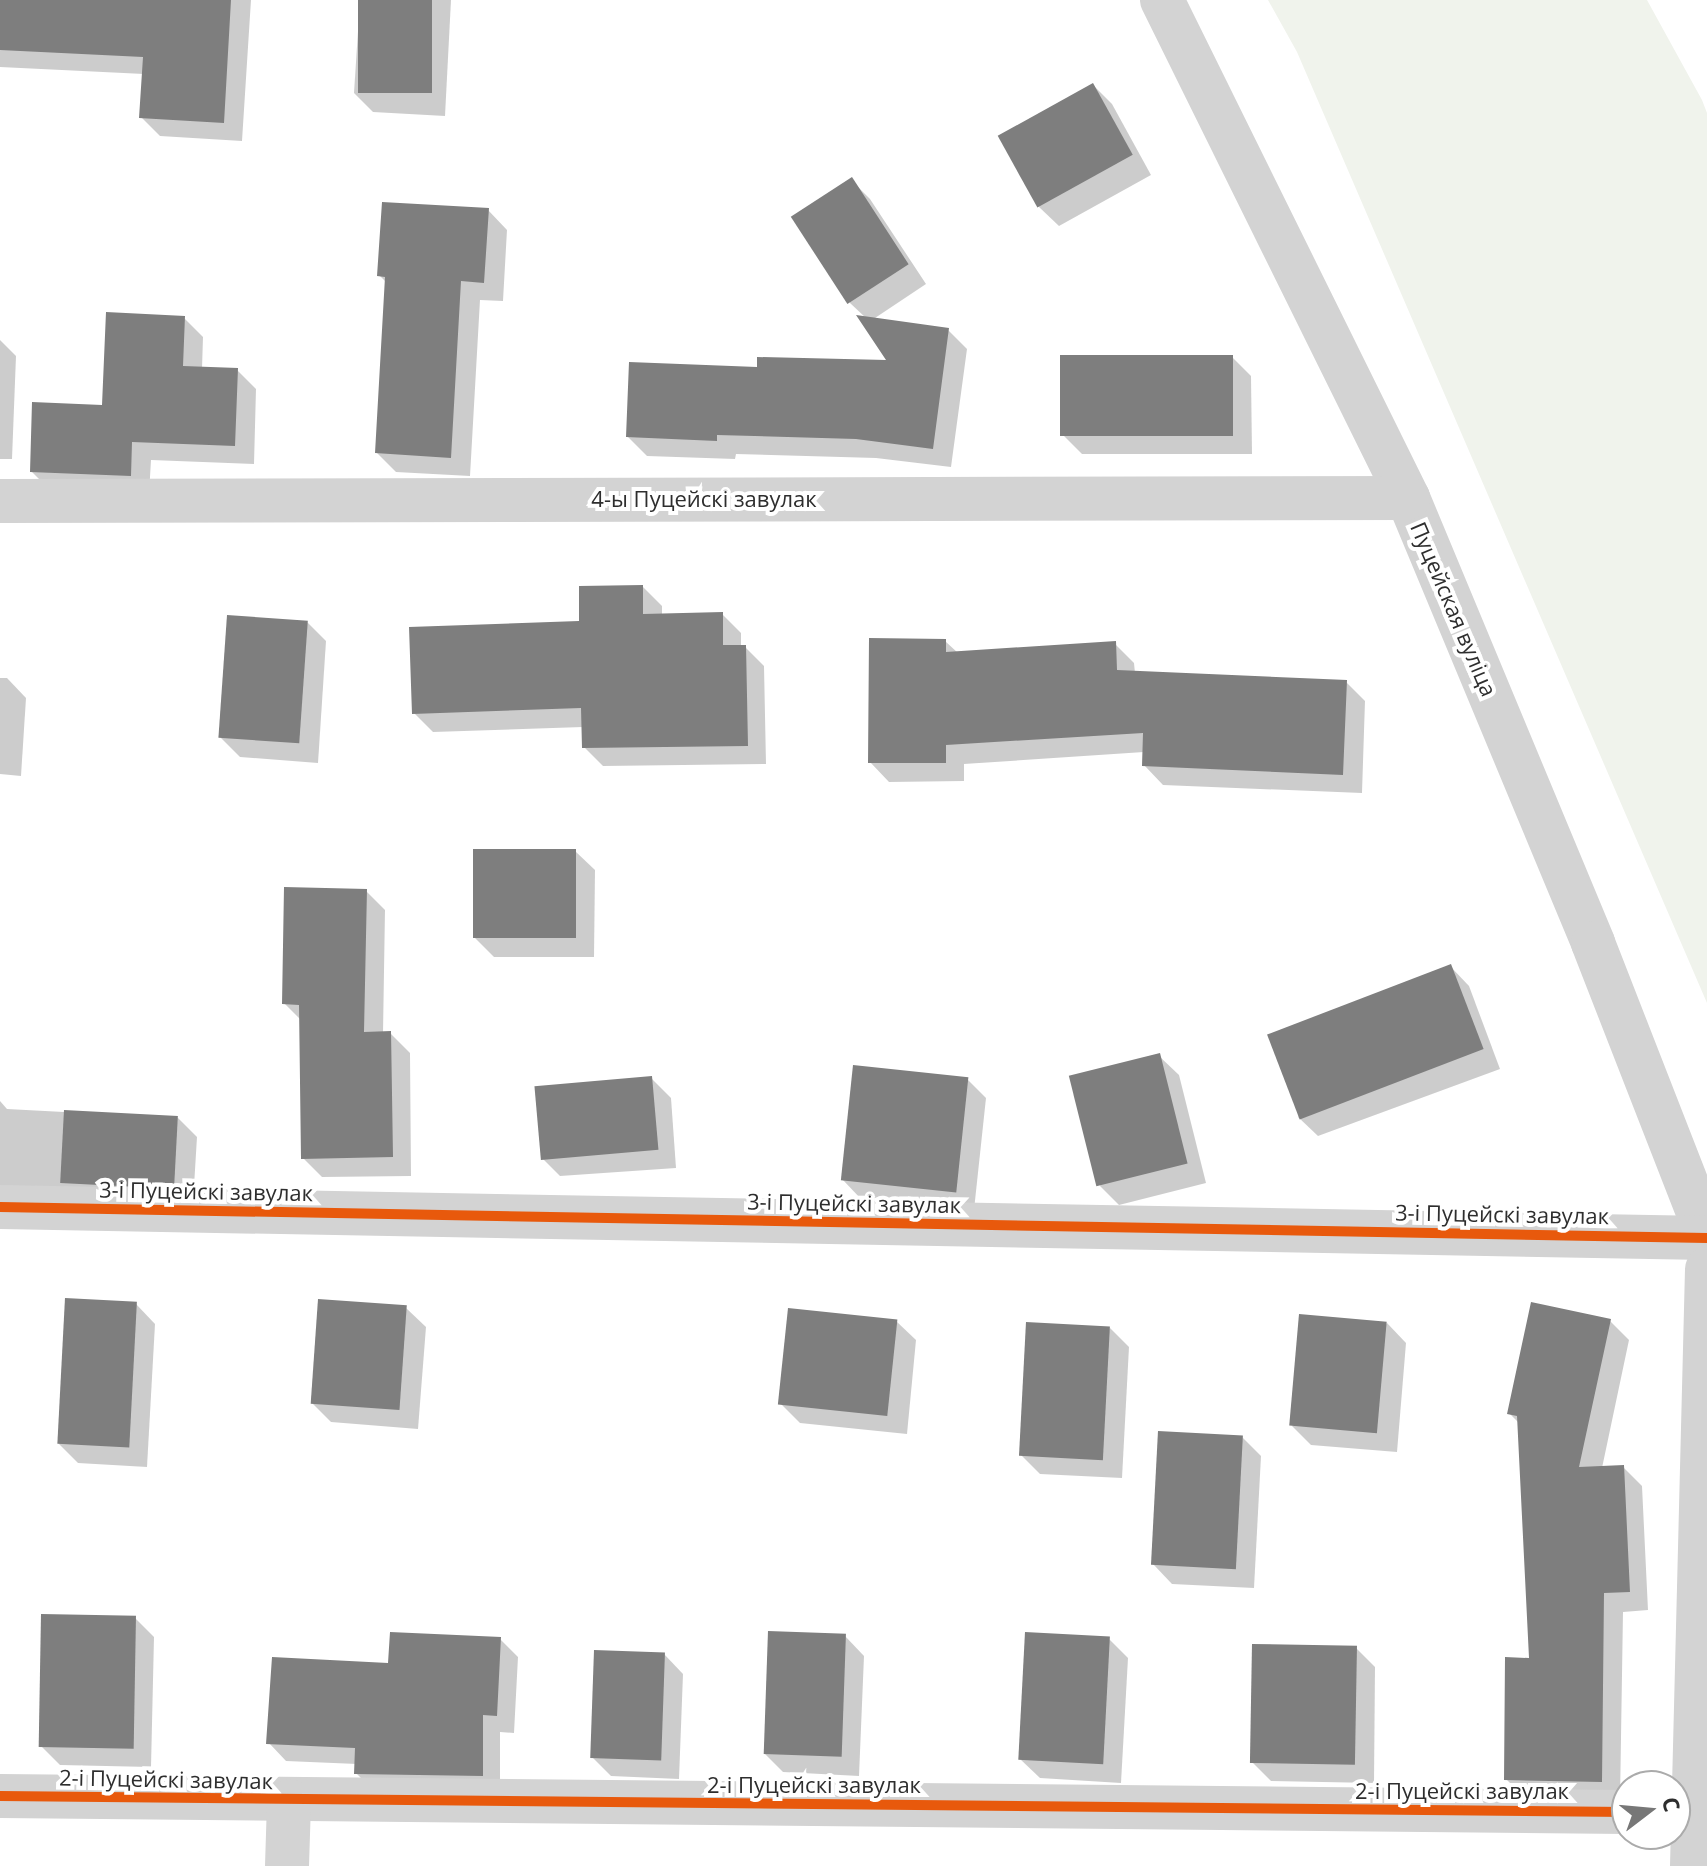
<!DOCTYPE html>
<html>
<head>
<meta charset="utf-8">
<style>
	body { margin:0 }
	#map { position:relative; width:1707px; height:1866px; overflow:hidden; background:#fff; font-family:"Open Sans",sans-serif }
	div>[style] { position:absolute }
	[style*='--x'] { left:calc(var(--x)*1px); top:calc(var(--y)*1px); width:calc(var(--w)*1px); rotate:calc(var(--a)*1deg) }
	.green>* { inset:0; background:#f0f3ec }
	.shadow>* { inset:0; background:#0003 }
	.building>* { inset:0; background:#7e7e7e; transform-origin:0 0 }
	.minor>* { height:44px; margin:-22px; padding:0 22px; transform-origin:22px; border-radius:22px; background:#d3d3d3 }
	.cycleway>* { height:10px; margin:-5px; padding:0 5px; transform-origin:5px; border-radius:5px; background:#e8590c }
	span { translate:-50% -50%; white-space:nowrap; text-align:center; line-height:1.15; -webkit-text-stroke:8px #fff; paint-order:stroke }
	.street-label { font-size:22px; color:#2e2e2e }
	.north { position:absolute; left:1611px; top:1770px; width:80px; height:80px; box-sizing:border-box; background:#fff; border:2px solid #ababab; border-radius:50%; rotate:74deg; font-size:22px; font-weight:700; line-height:32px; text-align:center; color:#2e2e2e }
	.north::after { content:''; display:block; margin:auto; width:28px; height:36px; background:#777; clip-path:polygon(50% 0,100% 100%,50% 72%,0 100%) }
</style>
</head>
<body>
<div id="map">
	<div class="green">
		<i style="clip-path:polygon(1268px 0,1647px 0,1702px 100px,1707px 113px,1707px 1003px,1297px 52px)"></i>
	</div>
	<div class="shadow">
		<i style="clip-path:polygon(0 0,251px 0,242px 141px,160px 136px,141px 117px,144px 74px,0 67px)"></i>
		<i style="clip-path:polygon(360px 0,451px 0,445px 116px,373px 112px,354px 93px)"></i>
		<i style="clip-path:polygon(1093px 85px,1112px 104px,1151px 175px,1059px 226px,1039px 207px)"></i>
		<i style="clip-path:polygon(851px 180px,870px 199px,926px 284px,872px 320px,948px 330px,967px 349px,951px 467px,876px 458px,736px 454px,735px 459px,647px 456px,628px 437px,758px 369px,890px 362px,867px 319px,850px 303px)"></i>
		<i style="clip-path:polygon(488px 210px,507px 230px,503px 301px,480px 300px,470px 476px,396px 472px,377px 453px,387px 283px,379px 275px)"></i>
		<i style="clip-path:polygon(184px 318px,203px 337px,202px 369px,237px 370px,256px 389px,254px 464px,151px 460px,149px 494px,51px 491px,32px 472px,104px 407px)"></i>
		<i style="clip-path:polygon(0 340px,16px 356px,12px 459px,0 459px)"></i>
		<i style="clip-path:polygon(1232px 357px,1251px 376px,1252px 454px,1082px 454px,1063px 435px)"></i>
		<i style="clip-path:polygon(643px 587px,662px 606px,662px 615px,722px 614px,741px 633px,741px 647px,745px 647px,764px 666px,766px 764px,603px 766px,584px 747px,583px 727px,433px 732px,414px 713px)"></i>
		<i style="clip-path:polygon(307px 622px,326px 641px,318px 763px,240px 757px,221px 738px)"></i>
		<i style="clip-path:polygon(945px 641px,958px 653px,1115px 644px,1134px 663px,1135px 673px,1346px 682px,1365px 701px,1362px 793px,1163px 785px,1144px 765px,1144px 752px,964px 764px,964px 781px,889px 782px,870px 762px)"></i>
		<i style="clip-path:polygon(0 678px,7px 678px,26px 698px,21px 776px,0 774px)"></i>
		<i style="clip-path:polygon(575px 851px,595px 870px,594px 957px,494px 957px,475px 938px)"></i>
		<i style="clip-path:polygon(366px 891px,385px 910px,383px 1034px,391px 1034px,410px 1053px,411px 1176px,322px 1177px,303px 1158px,302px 1021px,284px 1003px)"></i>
		<i style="clip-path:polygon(1450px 966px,1469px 986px,1500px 1069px,1318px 1136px,1298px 1117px)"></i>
		<i style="clip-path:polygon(1159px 1056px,1179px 1075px,1206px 1183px,1119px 1205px,1100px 1186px)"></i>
		<i style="clip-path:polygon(652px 1079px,671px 1098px,676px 1168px,560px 1176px,541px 1157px)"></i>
		<i style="clip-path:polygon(967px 1079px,986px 1098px,974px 1210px,861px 1199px,842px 1179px)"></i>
		<i style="clip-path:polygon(0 1101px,7px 1109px,178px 1118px,197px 1137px,193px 1203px,0 1192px)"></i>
		<i style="clip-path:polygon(136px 1304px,155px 1324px,147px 1467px,78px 1463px,59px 1444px)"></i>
		<i style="clip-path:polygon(406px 1308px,426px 1327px,418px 1429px,331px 1422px,312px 1403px)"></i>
		<i style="clip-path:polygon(896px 1321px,916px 1340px,907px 1434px,800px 1423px,781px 1404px)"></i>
		<i style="clip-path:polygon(1610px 1321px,1629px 1340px,1602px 1468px,1623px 1467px,1642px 1486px,1648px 1610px,1623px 1612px,1620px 1801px,1525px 1798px,1506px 1779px,1531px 1660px,1519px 1423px,1509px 1413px)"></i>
		<i style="clip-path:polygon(1387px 1323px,1406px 1343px,1397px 1452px,1311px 1445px,1292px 1426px)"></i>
		<i style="clip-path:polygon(1110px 1328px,1129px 1347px,1122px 1478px,1040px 1474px,1021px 1455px)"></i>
		<i style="clip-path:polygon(1242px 1437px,1261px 1456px,1254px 1588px,1172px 1584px,1153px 1564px)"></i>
		<i style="clip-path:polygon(135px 1618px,154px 1637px,151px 1767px,60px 1765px,41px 1746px)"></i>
		<i style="clip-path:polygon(845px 1636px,864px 1656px,859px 1776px,783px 1772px,764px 1753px)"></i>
		<i style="clip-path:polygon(500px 1639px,518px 1657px,514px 1733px,500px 1732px,500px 1793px,374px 1791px,356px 1773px,357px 1764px,286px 1761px,269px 1743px,390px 1665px)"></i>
		<i style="clip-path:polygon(1109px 1639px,1128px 1658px,1121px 1783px,1040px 1778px,1020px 1759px)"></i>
		<i style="clip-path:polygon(1356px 1648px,1375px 1667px,1374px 1783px,1271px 1781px,1252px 1762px)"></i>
		<i style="clip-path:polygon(664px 1654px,683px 1674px,679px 1779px,611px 1776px,592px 1757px)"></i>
	</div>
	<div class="building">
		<i style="clip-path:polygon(0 0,231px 0,224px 123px,139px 118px,143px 57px,0 50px)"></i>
		<i style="left:358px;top:0;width:74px;height:93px"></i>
		<i style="left:1093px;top:83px;width:82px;height:109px;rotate:61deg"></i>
		<i style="left:852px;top:177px;width:104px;height:73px;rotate:57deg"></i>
		<i style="clip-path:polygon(382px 202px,489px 208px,484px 283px,461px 281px,451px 458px,375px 453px,385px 277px,377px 276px)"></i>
		<i style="clip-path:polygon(106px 312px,185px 316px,183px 366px,238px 368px,235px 446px,132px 442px,131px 476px,30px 472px,32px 402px,102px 405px)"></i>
		<i style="clip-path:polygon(856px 315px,949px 328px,933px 449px,856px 439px,717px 435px,717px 441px,626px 437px,629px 362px,757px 367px,757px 357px,886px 360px)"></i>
		<i style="left:1060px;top:355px;width:173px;height:81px"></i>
		<i style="clip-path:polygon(643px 585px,643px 614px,723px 612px,723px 645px,746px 645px,748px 746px,582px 748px,581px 708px,412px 714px,409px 627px,579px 621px,579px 586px)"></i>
		<i style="left:227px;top:615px;width:81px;height:123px;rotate:4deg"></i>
		<i style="clip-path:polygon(869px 638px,946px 639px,946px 652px,1116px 641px,1117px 670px,1347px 680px,1343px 775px,1142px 766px,1143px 733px,946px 745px,946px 763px,868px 763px)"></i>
		<i style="left:473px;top:849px;width:103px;height:89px"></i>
		<i style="clip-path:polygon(284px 887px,367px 889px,364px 1032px,391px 1031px,393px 1157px,301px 1159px,299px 1005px,282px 1004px)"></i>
		<i style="left:1451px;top:964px;width:91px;height:197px;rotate:69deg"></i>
		<i style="left:1160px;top:1053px;width:114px;height:94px;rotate:76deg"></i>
		<i style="left:853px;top:1065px;width:116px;height:116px;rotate:6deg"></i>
		<i style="left:652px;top:1076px;width:74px;height:118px;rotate:85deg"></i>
		<i style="left:64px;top:1110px;width:114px;height:73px;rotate:3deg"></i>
		<i style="left:65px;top:1298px;width:72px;height:146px;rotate:3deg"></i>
		<i style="left:318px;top:1299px;width:89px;height:105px;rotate:4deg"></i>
		<i style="clip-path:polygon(1531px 1302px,1611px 1319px,1579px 1467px,1624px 1465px,1630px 1592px,1604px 1593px,1602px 1782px,1504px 1780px,1505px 1657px,1529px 1658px,1517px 1416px,1507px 1414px)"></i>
		<i style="left:788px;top:1308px;width:110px;height:97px;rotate:6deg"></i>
		<i style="left:1299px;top:1314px;width:88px;height:112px;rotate:5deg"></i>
		<i style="left:1026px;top:1322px;width:84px;height:134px;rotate:3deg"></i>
		<i style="left:1158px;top:1431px;width:85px;height:134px;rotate:3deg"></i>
		<i style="left:41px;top:1614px;width:95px;height:133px;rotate:1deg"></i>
		<i style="left:768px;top:1631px;width:78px;height:123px;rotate:2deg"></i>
		<i style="clip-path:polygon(390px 1632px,501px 1637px,497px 1716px,483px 1715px,483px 1776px,354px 1774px,355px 1748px,266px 1744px,272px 1657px,388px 1663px)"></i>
		<i style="left:1025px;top:1632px;width:85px;height:128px;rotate:3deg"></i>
		<i style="left:1252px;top:1644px;width:105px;height:119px;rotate:1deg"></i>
		<i style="left:594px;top:1650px;width:71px;height:108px;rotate:2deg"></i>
	</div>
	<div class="minor">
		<i style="--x:1162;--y:0;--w:555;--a:63.71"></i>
		<i style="--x:1408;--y:498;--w:482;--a:67.4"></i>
		<i style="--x:1593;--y:943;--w:314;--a:68.7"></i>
		<i style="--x:0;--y:501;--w:1408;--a:-0.12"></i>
		<i style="--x:0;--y:1207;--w:1707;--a:1.04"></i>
		<i style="--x:0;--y:1796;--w:1627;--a:0.56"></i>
		<i style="--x:287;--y:1866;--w:65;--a:-88.2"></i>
		<i style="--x:1692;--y:1866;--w:597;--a:-88.56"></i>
	</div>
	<div class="cycleway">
		<i style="--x:0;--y:1207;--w:1707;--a:1.04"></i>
		<i style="--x:0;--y:1796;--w:1627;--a:0.56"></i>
	</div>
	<div class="street-label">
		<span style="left:704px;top:499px">4-ы Пуцейскі завулак</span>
		<span style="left:1454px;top:609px;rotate:67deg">Пуцейская вуліца</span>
		<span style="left:206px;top:1191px;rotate:1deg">3-і Пуцейскі завулак</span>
		<span style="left:854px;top:1203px;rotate:1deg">3-і Пуцейскі завулак</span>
		<span style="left:1502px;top:1214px;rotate:1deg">3-і Пуцейскі завулак</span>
		<span style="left:166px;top:1779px;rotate:1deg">2-і Пуцейскі завулак</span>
		<span style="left:814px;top:1785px">2-і Пуцейскі завулак</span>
		<span style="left:1462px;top:1791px">2-і Пуцейскі завулак</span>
	</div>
	<div class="north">С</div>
</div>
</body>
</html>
